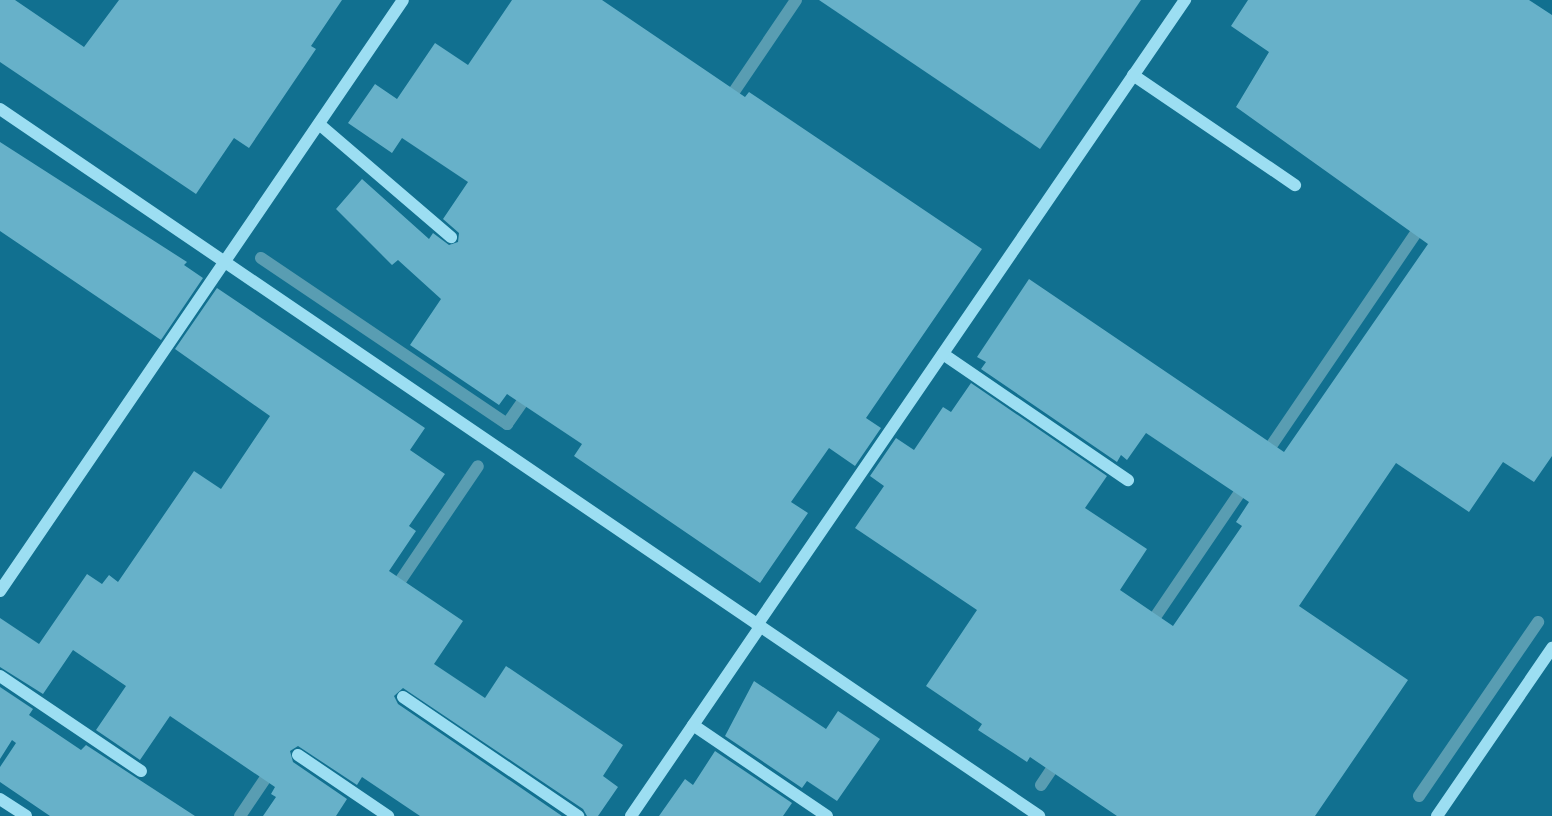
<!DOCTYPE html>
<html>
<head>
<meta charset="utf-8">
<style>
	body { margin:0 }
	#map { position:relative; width:1552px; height:816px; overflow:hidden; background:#117090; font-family:"Open Sans",sans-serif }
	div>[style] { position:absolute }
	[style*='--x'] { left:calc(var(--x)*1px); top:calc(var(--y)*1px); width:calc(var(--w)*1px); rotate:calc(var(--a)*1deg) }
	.stream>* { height:12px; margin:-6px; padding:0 6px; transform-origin:6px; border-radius:6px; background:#599db2 }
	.building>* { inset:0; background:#67b1c9 }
	.minor>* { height:12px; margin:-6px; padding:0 6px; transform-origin:6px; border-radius:6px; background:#9cdef2 }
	span { translate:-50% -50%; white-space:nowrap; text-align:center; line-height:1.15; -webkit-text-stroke:7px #117090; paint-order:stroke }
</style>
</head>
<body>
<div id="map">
	<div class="stream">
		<i style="--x:727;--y:102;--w:123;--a:-55.9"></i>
		<i style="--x:261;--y:258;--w:297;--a:34"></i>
		<i style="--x:507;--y:424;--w:39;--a:-55"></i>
		<i style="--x:1263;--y:458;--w:287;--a:-55.8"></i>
		<i style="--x:392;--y:593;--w:153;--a:-55.9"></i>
		<i style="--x:1147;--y:629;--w:178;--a:-55.8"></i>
		<i style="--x:1041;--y:785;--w:30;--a:-56"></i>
		<i style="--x:1419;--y:796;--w:211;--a:-55.6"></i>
		<i style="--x:240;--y:816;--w:59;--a:-56"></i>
	</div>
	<div class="building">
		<i style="clip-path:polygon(0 0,15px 0,84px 47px,119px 0,342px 0,311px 46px,316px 49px,249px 148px,234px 138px,196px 194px,0 62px)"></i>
		<i style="clip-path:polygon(512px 0,602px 0,745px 97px,749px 92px,982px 249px,866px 418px,881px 428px,855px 466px,829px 448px,791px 502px,808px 513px,760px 583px,574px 456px,582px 444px,507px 394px,499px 405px,410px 345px,441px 299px,398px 260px,392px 265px,336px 209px,362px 179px,429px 239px,433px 233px,449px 245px,458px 242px,459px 233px,443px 219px,468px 182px,402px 138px,392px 153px,348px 123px,375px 84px,397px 99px,435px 43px,468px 65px)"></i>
		<i style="clip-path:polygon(819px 0,1141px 0,1040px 149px)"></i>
		<i style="clip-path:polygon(1248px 0,1529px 0,1552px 15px,1552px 456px,1534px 482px,1503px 462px,1469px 512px,1396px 463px,1299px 606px,1408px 680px,1315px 816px,1117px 816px,1030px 757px,1027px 762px,978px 730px,982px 724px,926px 686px,977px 610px,855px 528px,884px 486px,870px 476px,896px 438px,914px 450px,943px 407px,951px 412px,971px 383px,1107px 476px,1085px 508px,1147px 549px,1120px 590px,1173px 626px,1242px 526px,1236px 522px,1249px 502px,1146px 433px,1127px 460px,1121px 455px,1117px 462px,981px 369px,986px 362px,977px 357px,1029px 279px,1284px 452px,1428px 244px,1236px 107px,1269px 52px,1231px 26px)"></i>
		<i style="clip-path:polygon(0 142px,187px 262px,184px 265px,203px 278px,161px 340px,0 231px)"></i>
		<i style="clip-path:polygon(217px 288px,425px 428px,410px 450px,445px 474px,409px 526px,416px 531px,389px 571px,463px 621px,434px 664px,485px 698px,506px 666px,623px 745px,603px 776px,618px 787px,598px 816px,587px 816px,583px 809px,403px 688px,394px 696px,398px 704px,562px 816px,420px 816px,362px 777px,357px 785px,298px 746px,290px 751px,293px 762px,347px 799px,336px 816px,263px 816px,276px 797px,271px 794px,275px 787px,170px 716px,140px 760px,96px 730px,126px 686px,73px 650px,43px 694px,0 667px,0 618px,39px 644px,87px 574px,102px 584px,109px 575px,118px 582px,194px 471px,221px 489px,270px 416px,175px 349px)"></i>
		<i style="clip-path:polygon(754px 681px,826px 729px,838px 711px,880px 739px,837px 801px,807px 781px,802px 788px,725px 736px)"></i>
		<i style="clip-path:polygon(0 687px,33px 709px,29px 715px,81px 750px,86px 745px,195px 816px,50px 816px,0 782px,0 767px,16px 743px,12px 740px,0 759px)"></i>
		<i style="clip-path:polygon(715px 751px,792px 803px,783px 816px,659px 816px,685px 779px,693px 785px)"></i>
	</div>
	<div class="minor">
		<i style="--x:1133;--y:75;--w:196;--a:34.2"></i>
		<i style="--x:0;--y:109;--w:1257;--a:34.23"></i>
		<i style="--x:319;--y:124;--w:174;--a:40.6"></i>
		<i style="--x:943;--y:354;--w:224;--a:34.3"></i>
		<i style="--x:0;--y:591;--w:715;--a:-55.71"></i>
		<i style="--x:757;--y:625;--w:758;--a:-55.6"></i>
		<i style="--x:0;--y:676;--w:170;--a:34"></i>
		<i style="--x:403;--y:697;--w:212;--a:34.2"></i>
		<i style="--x:693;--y:725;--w:162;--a:34.2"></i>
		<i style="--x:298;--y:755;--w:109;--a:34.1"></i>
		<i style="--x:0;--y:799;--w:31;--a:33"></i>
		<i style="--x:631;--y:816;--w:229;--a:-55.7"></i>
		<i style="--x:1437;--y:816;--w:204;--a:-55.6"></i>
	</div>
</div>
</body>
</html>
